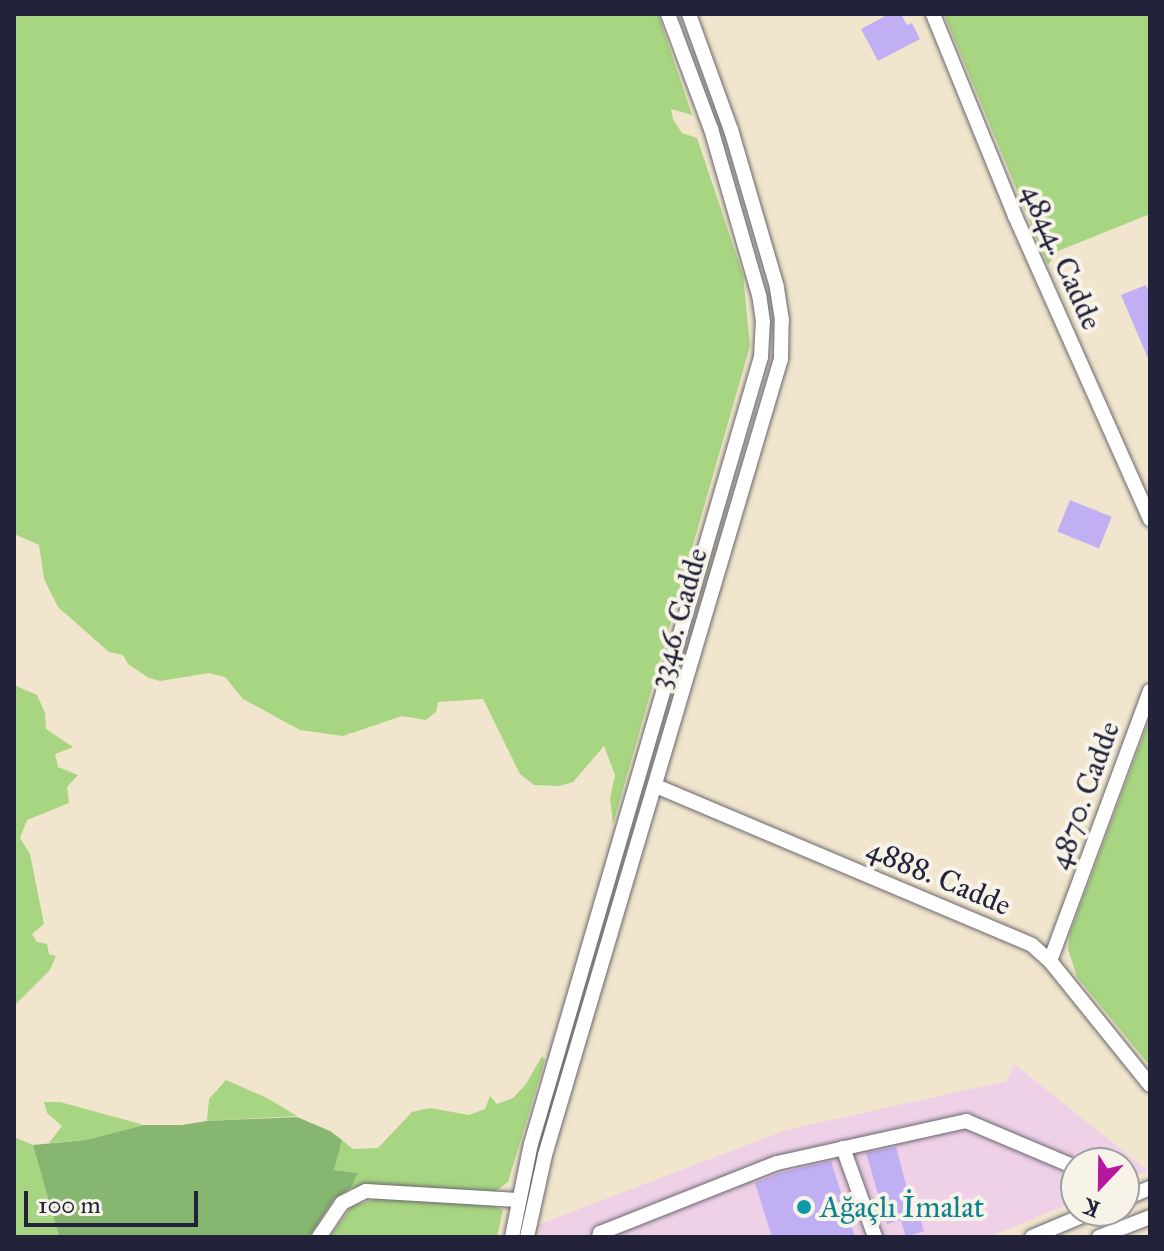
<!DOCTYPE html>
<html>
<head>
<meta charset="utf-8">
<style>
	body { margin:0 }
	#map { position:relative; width:1164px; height:1251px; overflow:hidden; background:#f1e6cd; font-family:"IM FELL Great Primer",serif }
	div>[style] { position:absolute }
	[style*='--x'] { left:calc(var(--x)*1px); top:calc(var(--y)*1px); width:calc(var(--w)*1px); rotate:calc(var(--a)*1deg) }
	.built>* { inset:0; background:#eed0e7 }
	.green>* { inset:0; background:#a8d581 }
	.forest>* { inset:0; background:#86b66f }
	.building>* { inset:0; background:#c0aff3; transform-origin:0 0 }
	.roads { filter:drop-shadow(0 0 2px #6a676e) drop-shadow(0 0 2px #6a676e) }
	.minor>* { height:14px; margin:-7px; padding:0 7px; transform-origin:7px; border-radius:7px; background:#fff }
	.dots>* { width:22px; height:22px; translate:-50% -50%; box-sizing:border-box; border:4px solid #f7f3e8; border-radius:50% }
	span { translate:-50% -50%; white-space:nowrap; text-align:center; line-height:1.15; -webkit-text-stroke:8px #f7f3e8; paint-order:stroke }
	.street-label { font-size:30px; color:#22223b }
	.culture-label { font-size:30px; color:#0d838f }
	.left { translate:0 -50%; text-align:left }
	.frame { position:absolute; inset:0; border:16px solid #22223b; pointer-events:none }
	.north { position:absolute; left:1060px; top:1147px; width:80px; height:80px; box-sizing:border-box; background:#f7f3e8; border:2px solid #a29fa3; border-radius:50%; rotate:202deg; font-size:22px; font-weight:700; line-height:32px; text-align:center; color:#22223b }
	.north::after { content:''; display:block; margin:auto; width:28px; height:36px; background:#b5179e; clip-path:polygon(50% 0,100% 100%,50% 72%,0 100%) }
	.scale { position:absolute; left:24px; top:1191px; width:174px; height:36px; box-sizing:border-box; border:4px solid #22223b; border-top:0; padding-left:10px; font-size:24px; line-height:28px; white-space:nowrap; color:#22223b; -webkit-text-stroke:6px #f7f3e8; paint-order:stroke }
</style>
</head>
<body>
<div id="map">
	<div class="built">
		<i style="clip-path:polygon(1014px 1064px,1148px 1171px,1124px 1180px,1124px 1163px,1076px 1163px,1076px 1201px,989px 1237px,540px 1237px,540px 1224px,786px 1130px,1007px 1081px)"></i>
	</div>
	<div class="green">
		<i style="clip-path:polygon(14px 14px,658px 14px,692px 115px,671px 109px,673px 119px,682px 133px,697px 138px,743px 275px,750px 346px,613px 824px,610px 798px,615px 775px,604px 746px,573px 782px,559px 786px,534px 785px,520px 774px,483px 699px,438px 702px,436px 712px,426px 720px,402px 716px,343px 736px,300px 730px,243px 699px,225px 677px,209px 673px,160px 681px,149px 678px,128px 664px,123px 655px,109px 652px,58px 607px,44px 579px,39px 545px,14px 534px)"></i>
		<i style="clip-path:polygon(944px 14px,1150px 14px,1150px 214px,1058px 251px,1048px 265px)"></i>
		<i style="clip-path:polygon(14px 685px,37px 695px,45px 713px,46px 729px,73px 747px,55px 754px,58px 767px,78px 775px,67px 787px,69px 803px,27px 820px,20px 838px,30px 854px,44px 924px,32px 934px,37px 942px,47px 944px,49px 954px,56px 956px,50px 970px,14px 1006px)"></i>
		<i style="clip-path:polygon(1150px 718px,1150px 1066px,1077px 977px,1068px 949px,1070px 933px)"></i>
		<i style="clip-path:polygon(542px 1056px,545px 1060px,508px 1182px,496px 1191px,371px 1185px,351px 1188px,358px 1173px,333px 1170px,342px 1140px,353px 1149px,378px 1148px,412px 1112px,430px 1108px,469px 1115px,485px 1109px,490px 1096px,497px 1104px,513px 1098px,526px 1084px)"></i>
		<i style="clip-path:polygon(226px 1080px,267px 1098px,297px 1116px,207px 1121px,209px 1099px)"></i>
		<i style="clip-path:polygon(44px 1102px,60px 1102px,144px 1125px,86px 1140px,49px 1143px,62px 1126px,47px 1113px)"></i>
		<i style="clip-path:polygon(14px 1137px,33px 1145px,59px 1237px,14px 1237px)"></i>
		<i style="clip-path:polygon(377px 1198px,490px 1204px,503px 1210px,497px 1237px,330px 1237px,351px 1207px)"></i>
	</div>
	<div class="forest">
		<i style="clip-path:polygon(297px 1117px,330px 1131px,342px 1140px,334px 1170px,358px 1173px,351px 1188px,334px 1199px,309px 1237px,59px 1237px,33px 1145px,86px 1140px,144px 1125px,182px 1125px,207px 1121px)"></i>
	</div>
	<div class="building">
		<i style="clip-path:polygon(889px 14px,901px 14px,907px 25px,912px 23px,920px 39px,878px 61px,861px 29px)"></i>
		<i style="clip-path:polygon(1146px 285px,1150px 295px,1150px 363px,1121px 295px)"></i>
		<i style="left:1070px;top:500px;width:45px;height:34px;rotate:22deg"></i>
		<i style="clip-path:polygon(896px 1147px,914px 1215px,919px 1214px,924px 1231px,906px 1237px,901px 1220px,887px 1224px,866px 1153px)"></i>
		<i style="clip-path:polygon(831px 1161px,855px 1237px,772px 1237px,755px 1183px,780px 1173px)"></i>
	</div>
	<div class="roads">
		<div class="minor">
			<i style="--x:933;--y:14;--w:218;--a:67.9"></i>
			<i style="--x:1015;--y:216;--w:332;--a:66"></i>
			<i style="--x:656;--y:786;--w:408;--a:22.9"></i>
			<i style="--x:1032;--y:945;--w:24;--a:42"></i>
			<i style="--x:1050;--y:961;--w:159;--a:51.1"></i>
			<i style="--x:1050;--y:961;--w:288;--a:-69.7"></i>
			<i style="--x:843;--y:1148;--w:95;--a:70.2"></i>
			<i style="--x:1124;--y:1199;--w:28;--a:-23"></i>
			<i style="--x:319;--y:1237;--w:41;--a:-55.9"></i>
			<i style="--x:342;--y:1203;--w:27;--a:-27"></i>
			<i style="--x:366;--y:1191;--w:152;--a:3.4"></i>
			<i style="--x:512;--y:1237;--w:95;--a:-78.5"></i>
			<i style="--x:531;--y:1144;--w:820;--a:-73.71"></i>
			<i style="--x:761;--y:357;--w:35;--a:-87"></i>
			<i style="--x:763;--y:322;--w:27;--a:-98"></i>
			<i style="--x:759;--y:295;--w:173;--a:-106.1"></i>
			<i style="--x:711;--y:129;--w:123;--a:-110.5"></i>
			<i style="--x:527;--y:1237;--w:84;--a:-77.6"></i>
			<i style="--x:545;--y:1155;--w:830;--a:-73.49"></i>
			<i style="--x:781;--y:359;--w:39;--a:-89"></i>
			<i style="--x:782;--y:320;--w:33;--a:-99"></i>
			<i style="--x:777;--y:287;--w:164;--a:-106.3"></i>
			<i style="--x:731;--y:130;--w:123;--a:-109.9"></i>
			<i style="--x:599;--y:1237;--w:4;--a:-76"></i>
			<i style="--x:600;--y:1233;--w:190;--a:-21.6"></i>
			<i style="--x:777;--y:1163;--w:194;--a:-12.5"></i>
			<i style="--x:966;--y:1121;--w:113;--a:22.9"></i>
			<i style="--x:1032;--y:1237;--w:67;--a:-22.8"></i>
			<i style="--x:1099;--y:1237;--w:55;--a:-21.4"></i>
		</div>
	</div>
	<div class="dots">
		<i style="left:804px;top:1207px;background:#0f9aa8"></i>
	</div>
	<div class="street-label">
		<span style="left:1062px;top:257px;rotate:66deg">4844. Cadde</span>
		<span style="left:678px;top:618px;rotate:-74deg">3346. Cadde</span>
		<span style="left:1084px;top:795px;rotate:-70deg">4870. Cadde</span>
		<span style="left:939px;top:877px;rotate:23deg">4888. Cadde</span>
	</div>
	<div class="culture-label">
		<span class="left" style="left:820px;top:1207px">Ağaçlı İmalat</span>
	</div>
	<div class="frame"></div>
	<div class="north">K</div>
	<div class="scale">100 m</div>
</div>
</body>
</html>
